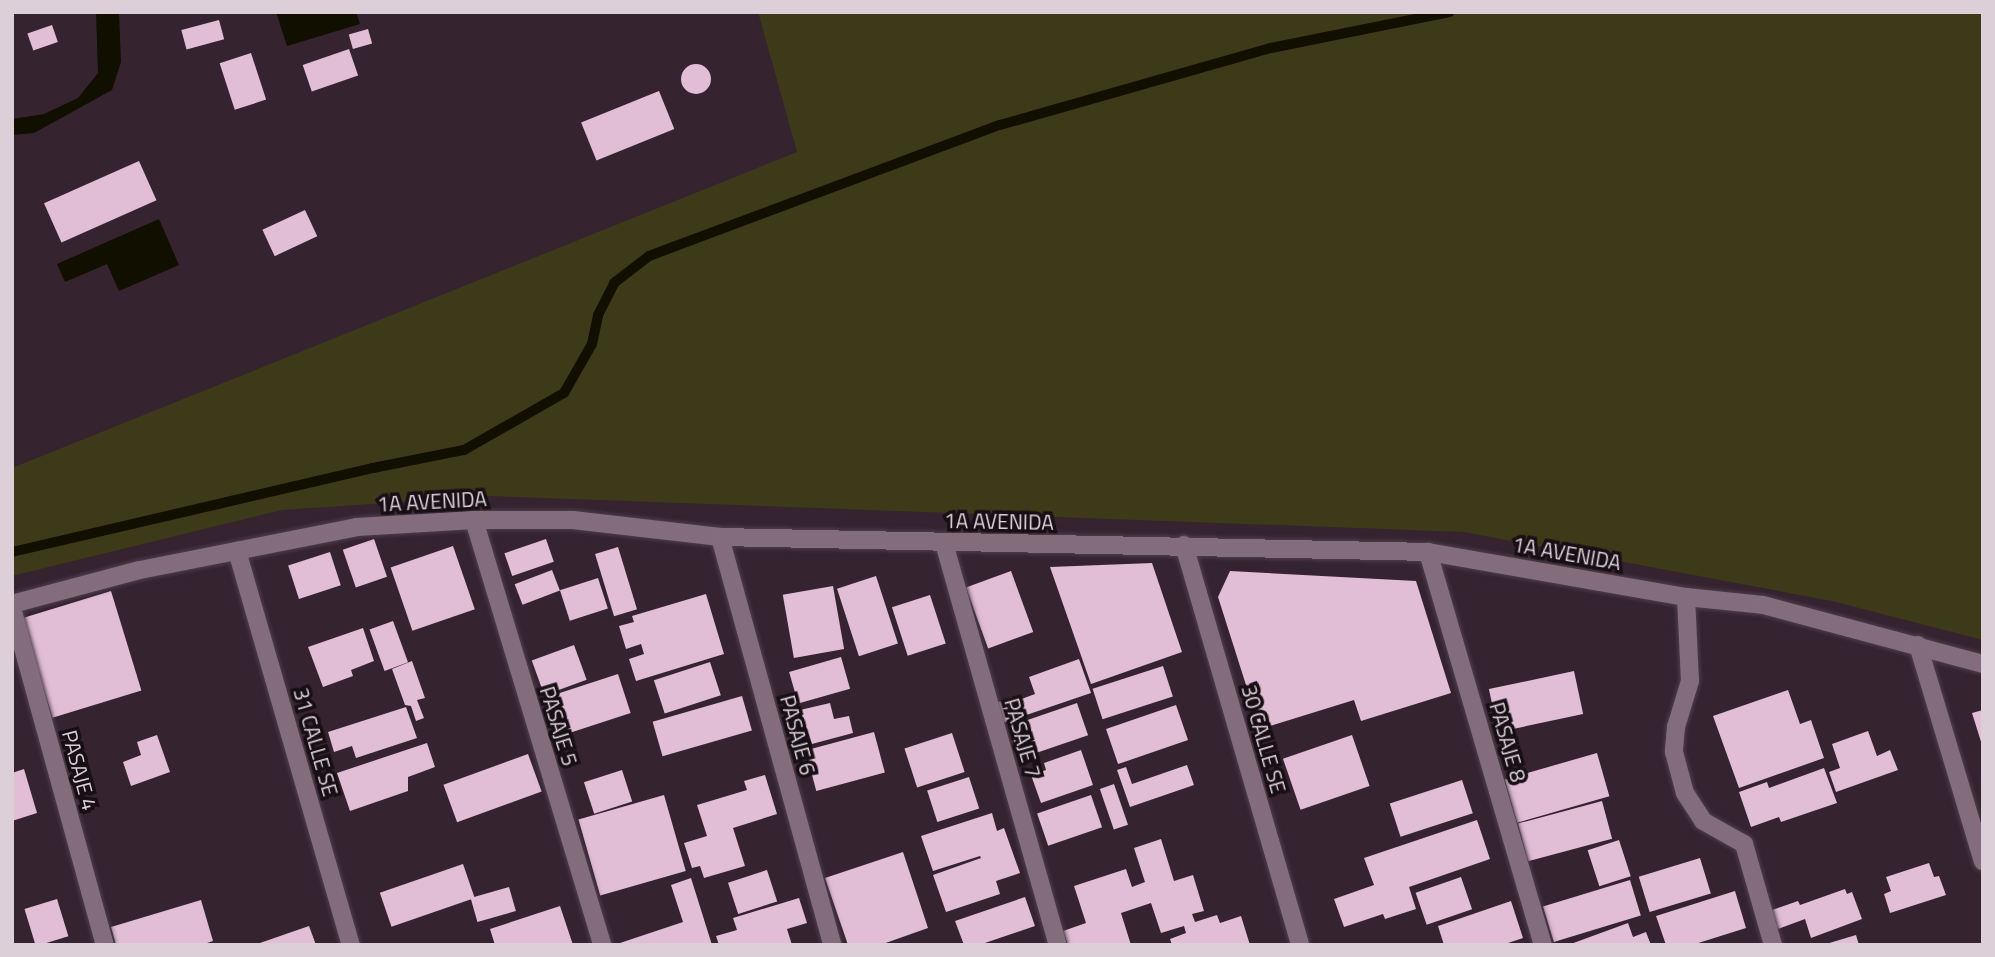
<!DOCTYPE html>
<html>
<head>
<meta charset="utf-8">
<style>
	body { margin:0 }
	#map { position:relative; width:1995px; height:957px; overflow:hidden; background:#352330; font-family:"Titillium Web",sans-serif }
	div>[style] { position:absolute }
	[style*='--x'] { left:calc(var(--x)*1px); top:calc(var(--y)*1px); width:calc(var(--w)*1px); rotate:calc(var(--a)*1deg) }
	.green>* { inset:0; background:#3c3a18 }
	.water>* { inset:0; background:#110f00 }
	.stream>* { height:10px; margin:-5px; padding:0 5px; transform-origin:5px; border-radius:5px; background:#110f00 }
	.building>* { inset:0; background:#e1bdd6; transform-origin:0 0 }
	.round { border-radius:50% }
	.roads { filter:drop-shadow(0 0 2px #4e3f4a) drop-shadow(0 0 2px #4e3f4a) }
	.service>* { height:18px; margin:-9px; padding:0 9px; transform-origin:9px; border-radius:9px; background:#836d7c }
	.minor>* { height:18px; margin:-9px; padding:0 9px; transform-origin:9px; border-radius:9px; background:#836d7c }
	span { translate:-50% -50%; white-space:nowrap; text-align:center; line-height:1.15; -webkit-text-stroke:7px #180f15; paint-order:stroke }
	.street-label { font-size:21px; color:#dccfd8 }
	.frame { position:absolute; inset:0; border:14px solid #dccfd8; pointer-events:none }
</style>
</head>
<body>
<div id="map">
	<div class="green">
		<i style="clip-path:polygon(758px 12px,1983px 12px,1983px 640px,1832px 601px,1464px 532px,491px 496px,282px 510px,12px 576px,12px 468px,797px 152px)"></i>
	</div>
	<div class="water">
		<i style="clip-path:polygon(96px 12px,119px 12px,121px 62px,112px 90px,34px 133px,12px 135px,12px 119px,44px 114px,78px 98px,98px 73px)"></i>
		<i style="clip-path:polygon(276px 12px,356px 12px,360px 24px,287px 46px)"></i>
		<i style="clip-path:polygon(159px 219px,179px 265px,119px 291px,107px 264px,65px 282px,57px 264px)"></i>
	</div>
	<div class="stream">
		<i style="--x:12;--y:552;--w:371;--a:-13.1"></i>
		<i style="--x:373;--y:468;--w:93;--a:-11.2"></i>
		<i style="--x:464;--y:450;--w:115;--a:-29.7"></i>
		<i style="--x:564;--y:393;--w:56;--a:-60.3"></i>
		<i style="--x:592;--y:344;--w:30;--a:-78"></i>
		<i style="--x:598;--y:315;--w:36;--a:-63"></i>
		<i style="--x:614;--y:283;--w:44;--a:-37.6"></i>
		<i style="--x:649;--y:256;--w:375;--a:-20.5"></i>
		<i style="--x:1000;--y:125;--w:282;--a:-15.9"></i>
		<i style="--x:1271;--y:48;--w:182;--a:-11.4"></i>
	</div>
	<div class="building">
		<i style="left:219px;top:20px;width:20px;height:39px;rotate:75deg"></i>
		<i style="left:52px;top:25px;width:18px;height:26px;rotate:71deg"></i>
		<i style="left:368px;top:29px;width:15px;height:20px;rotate:74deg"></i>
		<i style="left:349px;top:49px;width:28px;height:49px;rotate:71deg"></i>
		<i style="left:251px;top:53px;width:49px;height:33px;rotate:72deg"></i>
		<i class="round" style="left:681px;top:64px;width:30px;height:30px"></i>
		<i style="left:659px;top:91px;width:41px;height:84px;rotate:68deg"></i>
		<i style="left:139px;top:161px;width:43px;height:104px;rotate:66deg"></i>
		<i style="left:305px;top:210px;width:29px;height:47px;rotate:65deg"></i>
		<i style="left:374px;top:539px;width:40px;height:33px;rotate:71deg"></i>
		<i style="left:546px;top:539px;width:24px;height:44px;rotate:71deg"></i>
		<i style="left:453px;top:546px;width:67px;height:66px;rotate:71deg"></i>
		<i style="left:618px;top:547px;width:65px;height:24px;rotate:73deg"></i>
		<i style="left:330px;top:552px;width:35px;height:44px;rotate:72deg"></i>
		<i style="clip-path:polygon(1152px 563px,1182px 652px,1091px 684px,1050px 567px)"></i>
		<i style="left:552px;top:570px;width:22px;height:40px;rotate:69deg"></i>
		<i style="left:1011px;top:571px;width:65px;height:48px;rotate:70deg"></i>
		<i style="clip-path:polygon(1230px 571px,1416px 581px,1451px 693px,1361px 721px,1354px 700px,1260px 729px,1218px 597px)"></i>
		<i style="left:876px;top:576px;width:71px;height:41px;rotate:72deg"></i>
		<i style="left:598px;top:578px;width:32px;height:40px;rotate:72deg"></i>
		<i style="left:833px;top:586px;width:64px;height:51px;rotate:80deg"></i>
		<i style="left:111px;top:591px;width:104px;height:93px;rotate:73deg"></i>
		<i style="clip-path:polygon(706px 594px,724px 654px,636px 681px,629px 659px,644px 654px,641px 644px,626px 649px,619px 626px,634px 622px,632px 616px)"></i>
		<i style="left:930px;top:595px;width:51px;height:40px;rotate:72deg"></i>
		<i style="left:393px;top:621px;width:44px;height:25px;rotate:70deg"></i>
		<i style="clip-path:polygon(363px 628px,374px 661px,351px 670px,353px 676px,323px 687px,308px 647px)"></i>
		<i style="left:574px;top:645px;width:37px;height:45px;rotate:70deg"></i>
		<i style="left:841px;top:657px;width:33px;height:54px;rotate:74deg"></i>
		<i style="clip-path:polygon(1079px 659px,1091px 693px,1003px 723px,996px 703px,1012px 697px,1013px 702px,1035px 694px,1029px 677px)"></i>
		<i style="clip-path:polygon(412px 661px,425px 698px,417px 700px,424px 718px,416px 721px,411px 706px,405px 705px,392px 669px)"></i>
		<i style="left:710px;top:662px;width:35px;height:59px;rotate:72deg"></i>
		<i style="left:1163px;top:666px;width:32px;height:74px;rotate:72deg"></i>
		<i style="left:1574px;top:671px;width:44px;height:87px;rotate:78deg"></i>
		<i style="left:618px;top:674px;width:41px;height:79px;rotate:72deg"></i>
		<i style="clip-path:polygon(1788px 690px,1800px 724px,1811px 720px,1824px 758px,1739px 788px,1713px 716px)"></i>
		<i style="left:742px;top:696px;width:36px;height:93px;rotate:74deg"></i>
		<i style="clip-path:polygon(830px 703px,834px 719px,849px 716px,853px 733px,812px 744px,800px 710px)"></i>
		<i style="left:1077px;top:703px;width:34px;height:72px;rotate:71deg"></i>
		<i style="left:1176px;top:705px;width:37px;height:74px;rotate:71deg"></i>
		<i style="clip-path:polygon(406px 707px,417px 738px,356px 758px,352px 746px,334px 752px,328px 732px)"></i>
		<i style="clip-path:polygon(1983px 710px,1983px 744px,1982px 745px,1972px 713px)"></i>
		<i style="clip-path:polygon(1868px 731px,1877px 756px,1890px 750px,1898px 770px,1836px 792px,1829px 772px,1840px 768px,1832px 744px)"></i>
		<i style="left:874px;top:732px;width:42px;height:71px;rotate:75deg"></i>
		<i style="left:952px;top:733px;width:41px;height:50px;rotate:72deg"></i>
		<i style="clip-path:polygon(157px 735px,170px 772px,131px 786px,123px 762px,141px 755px,137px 742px)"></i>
		<i style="left:1352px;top:735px;width:54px;height:73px;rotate:71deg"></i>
		<i style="clip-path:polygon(427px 743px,435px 767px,408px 777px,408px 791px,350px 811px,337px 773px)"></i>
		<i style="clip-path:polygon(1081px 750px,1093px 785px,1041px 803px,1031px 775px,1046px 770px,1044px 763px)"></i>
		<i style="left:1597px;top:753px;width:45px;height:96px;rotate:74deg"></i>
		<i style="left:528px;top:754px;width:40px;height:90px;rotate:70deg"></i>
		<i style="clip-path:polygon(1187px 765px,1194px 785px,1130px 807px,1117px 770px,1126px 767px,1132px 784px)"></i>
		<i style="clip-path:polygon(1824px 768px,1837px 803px,1781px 822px,1779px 817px,1751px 827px,1739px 792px,1767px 782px,1769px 788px)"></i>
		<i style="clip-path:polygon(24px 769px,37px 813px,12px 821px,12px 773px)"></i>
		<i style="left:622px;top:770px;width:33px;height:40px;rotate:72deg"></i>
		<i style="clip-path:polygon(765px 775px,777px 814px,733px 828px,745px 866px,704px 878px,700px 866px,692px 868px,684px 843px,707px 836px,697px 805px,747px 790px,744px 781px)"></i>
		<i style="left:969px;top:777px;width:33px;height:44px;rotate:72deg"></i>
		<i style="left:1462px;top:780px;width:35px;height:76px;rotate:72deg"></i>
		<i style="left:1114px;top:784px;width:43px;height:15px;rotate:71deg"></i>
		<i style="left:664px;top:795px;width:79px;height:89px;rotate:74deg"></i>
		<i style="left:1091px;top:795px;width:34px;height:57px;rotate:71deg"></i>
		<i style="left:1602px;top:801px;width:39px;height:87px;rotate:75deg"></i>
		<i style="clip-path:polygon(992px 813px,997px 831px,1004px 828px,1020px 873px,996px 881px,1000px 894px,946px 912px,933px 875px,981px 858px,980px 856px,933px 871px,921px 836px)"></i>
		<i style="clip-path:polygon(1477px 820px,1490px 859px,1409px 887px,1416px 909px,1385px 919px,1383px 914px,1344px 927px,1334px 899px,1374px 885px,1364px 858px)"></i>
		<i style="clip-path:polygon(1161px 839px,1174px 881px,1193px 875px,1204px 911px,1192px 914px,1195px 922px,1217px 915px,1220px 923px,1241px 916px,1250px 945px,1172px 945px,1170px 939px,1186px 933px,1184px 926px,1161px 933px,1151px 903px,1121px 913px,1131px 945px,1068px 945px,1063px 931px,1086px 923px,1074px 886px,1126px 869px,1132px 887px,1145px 882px,1134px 848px)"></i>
		<i style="left:1619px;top:840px;width:38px;height:33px;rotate:72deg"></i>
		<i style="clip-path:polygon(903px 852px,928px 928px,880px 945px,848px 945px,825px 878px)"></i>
		<i style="left:1700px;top:858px;width:37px;height:64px;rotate:73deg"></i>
		<i style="clip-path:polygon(1929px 863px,1934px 877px,1939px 876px,1946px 895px,1890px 913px,1884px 894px,1891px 891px,1886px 877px)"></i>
		<i style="left:463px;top:864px;width:36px;height:88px;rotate:71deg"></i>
		<i style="left:767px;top:870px;width:33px;height:41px;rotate:72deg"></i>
		<i style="left:1461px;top:877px;width:34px;height:48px;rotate:71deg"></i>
		<i style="clip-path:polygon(691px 878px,712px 945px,614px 945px,683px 922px,671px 885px)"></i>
		<i style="left:1630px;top:880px;width:37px;height:91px;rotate:73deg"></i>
		<i style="left:509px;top:887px;width:25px;height:40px;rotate:74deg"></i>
		<i style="clip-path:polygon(1845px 889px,1847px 894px,1852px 892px,1862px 919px,1811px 938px,1805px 919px,1778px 929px,1772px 910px,1798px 901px,1800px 905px)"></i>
		<i style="clip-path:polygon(1735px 891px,1746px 928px,1692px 945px,1666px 945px,1656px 916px)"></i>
		<i style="clip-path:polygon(1025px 897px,1035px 926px,979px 945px,964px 945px,955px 921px)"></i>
		<i style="clip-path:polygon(799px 898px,807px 923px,787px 929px,792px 945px,719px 945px,716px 936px,737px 930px,733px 918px)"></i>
		<i style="left:57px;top:899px;width:39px;height:34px;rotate:73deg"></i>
		<i style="clip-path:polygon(201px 900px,213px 941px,201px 945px,116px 945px,111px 927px)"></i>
		<i style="clip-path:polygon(1511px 901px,1523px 938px,1502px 945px,1444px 945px,1438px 926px)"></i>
		<i style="clip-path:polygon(560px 906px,573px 945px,495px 945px,490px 929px)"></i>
		<i style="clip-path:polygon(1628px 923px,1633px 937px,1646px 932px,1651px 945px,1568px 945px)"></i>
		<i style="clip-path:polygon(309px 926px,316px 945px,257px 945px,257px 944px)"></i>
		<i style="clip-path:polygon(1856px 935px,1859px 945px,1826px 945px,1826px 944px)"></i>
	</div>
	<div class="roads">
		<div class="service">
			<i style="--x:474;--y:520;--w:444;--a:73.2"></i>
			<i style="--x:720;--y:537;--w:423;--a:74.6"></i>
			<i style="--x:944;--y:543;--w:418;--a:74.2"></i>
			<i style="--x:1428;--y:552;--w:409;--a:73.7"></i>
			<i style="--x:1686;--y:597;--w:84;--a:87.3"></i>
			<i style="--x:1690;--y:681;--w:48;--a:106.9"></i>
			<i style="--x:1676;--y:727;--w:25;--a:95"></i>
			<i style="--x:1674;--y:752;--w:42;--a:75"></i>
			<i style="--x:1685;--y:793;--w:33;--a:57"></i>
			<i style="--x:1703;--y:821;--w:47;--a:29.3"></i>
			<i style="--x:1744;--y:844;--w:105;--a:74"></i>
			<i style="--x:12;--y:608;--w:350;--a:74.6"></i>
		</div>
		<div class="minor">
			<i style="--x:1184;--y:545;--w:416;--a:73.8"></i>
			<i style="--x:237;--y:551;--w:410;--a:73.9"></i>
			<i style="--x:12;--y:604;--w:132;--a:-14.9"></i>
			<i style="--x:140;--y:570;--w:221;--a:-11.2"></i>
			<i style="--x:357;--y:527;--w:117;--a:-3.4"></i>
			<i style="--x:474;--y:520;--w:99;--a:0"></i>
			<i style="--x:573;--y:520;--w:148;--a:6.6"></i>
			<i style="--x:720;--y:537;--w:708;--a:1.21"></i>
			<i style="--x:1428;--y:552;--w:262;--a:9.9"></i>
			<i style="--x:1686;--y:597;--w:77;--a:5.9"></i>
			<i style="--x:1763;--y:605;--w:228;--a:15"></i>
			<i style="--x:1918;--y:645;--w:226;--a:73.3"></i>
		</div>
	</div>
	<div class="street-label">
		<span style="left:432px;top:501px;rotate:-3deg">1A AVENIDA</span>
		<span style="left:999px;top:521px;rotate:1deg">1A AVENIDA</span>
		<span style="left:1567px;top:553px;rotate:10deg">1A AVENIDA</span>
		<span style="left:559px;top:726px;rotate:73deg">PASAJE 5</span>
		<span style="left:798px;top:735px;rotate:75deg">PASAJE 6</span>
		<span style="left:1023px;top:738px;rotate:74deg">PASAJE 7</span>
		<span style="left:1264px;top:739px;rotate:74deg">30 CALLE SE</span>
		<span style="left:316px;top:742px;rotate:74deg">31 CALLE SE</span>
		<span style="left:1508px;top:742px;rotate:74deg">PASAJE 8</span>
		<span style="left:80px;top:770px;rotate:75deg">PASAJE 4</span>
	</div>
	<div class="frame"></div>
</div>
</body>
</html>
